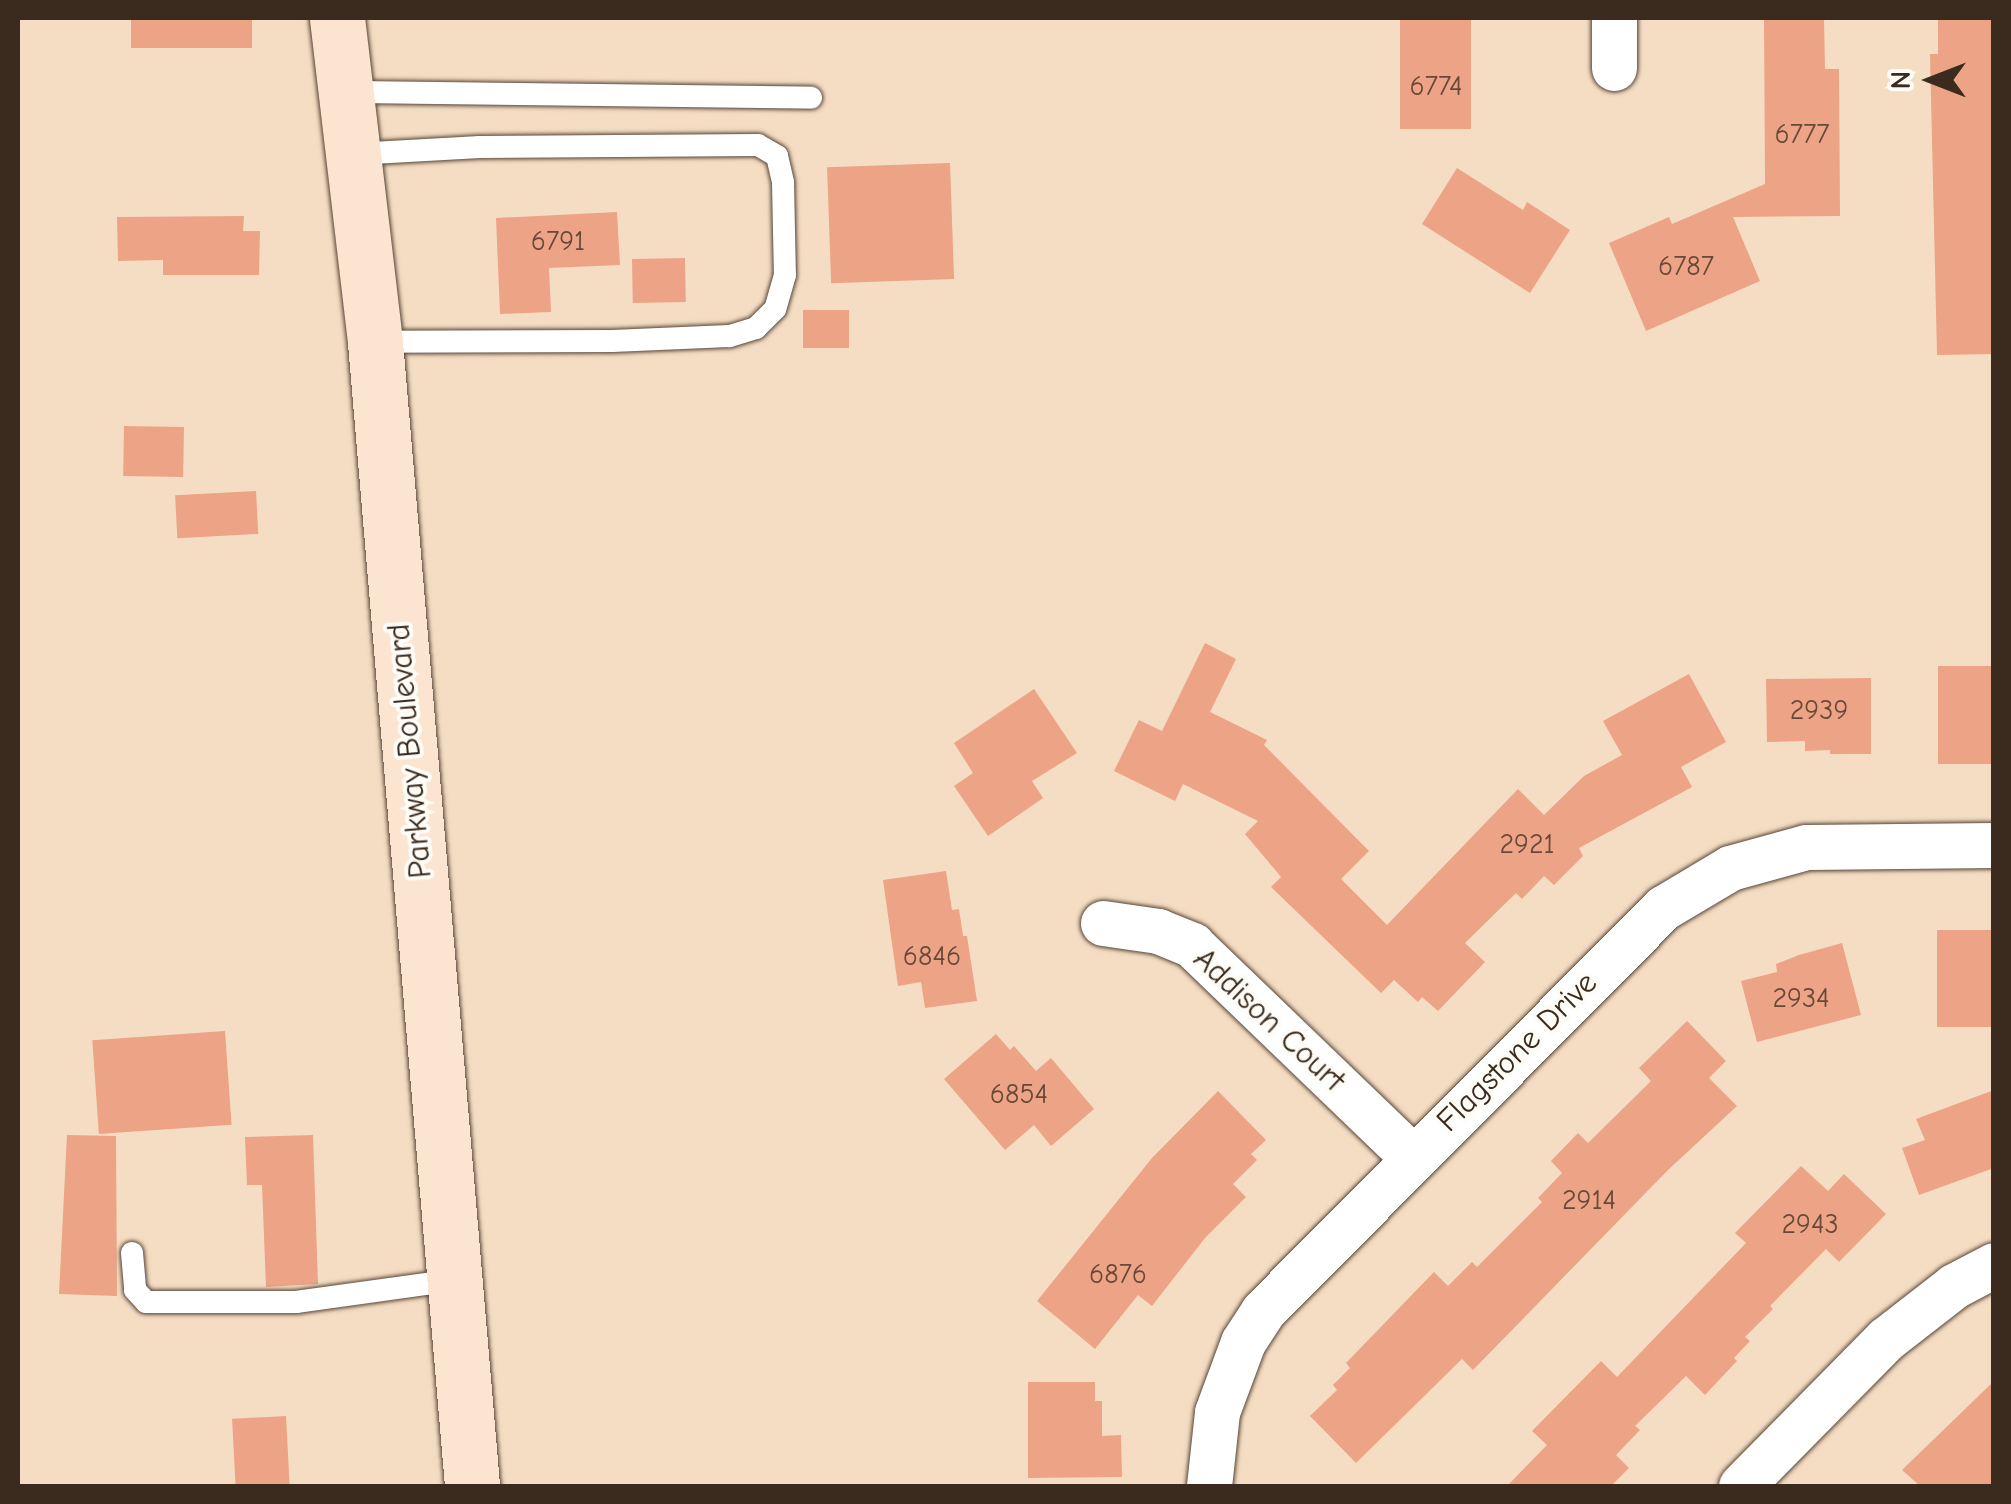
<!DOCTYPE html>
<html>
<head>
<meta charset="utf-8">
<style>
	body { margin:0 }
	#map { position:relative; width:2011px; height:1504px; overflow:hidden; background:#f5ddc3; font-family:"Comic Neue",sans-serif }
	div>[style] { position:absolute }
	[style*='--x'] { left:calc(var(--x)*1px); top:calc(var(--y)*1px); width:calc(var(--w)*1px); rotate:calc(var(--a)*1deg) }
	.building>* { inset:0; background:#eda386; transform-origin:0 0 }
	.roads { filter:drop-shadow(0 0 2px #574537) drop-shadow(0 0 2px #574537) }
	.lane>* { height:22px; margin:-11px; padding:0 11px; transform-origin:11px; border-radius:11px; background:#fff }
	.street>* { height:45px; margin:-22.5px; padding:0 22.5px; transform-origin:22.5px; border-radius:22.5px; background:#fff }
	.secondary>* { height:55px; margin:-27.5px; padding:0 27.5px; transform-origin:27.5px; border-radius:27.5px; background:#fce5d0 }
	span { translate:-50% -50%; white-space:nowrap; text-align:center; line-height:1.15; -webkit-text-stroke:8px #fdfcf7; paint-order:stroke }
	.number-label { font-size:28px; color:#684838 }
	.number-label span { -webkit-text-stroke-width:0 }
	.street-label { font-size:32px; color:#3b2a1e }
	.frame { position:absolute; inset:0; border:20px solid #3b2a1e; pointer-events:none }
	.north { position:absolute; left:1881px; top:30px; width:100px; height:100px; -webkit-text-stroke:8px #fdfcf7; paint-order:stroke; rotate:270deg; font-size:28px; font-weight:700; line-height:40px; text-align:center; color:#3b2a1e }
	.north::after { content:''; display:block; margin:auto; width:35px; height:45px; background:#3b2a1e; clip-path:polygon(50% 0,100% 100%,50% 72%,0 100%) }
</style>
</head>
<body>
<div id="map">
	<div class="building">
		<i style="left:131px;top:18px;width:121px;height:30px"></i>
		<i style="left:1400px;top:18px;width:71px;height:111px"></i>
		<i style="clip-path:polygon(1764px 18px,1824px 18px,1825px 69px,1839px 69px,1840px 216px,1733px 217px,1760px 281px,1646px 331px,1609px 243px,1669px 217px,1672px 224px,1765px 184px)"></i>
		<i style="clip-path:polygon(1938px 18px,1994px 18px,1994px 354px,1937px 355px,1930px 54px,1938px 54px)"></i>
		<i style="left:950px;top:163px;width:116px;height:123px;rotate:88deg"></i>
		<i style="clip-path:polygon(1457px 168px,1523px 210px,1527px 202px,1570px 230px,1530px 293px,1422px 224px)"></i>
		<i style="clip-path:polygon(617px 212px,620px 265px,549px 268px,551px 312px,500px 314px,496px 218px)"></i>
		<i style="clip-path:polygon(244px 216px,243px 231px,260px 231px,259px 275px,163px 275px,163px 260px,118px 261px,117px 217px)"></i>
		<i style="left:685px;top:258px;width:44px;height:53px;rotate:89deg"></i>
		<i style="left:849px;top:310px;width:38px;height:46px;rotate:90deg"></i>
		<i style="left:124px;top:426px;width:60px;height:50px;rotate:1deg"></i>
		<i style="left:256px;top:491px;width:43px;height:81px;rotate:87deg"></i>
		<i style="clip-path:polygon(1205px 643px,1236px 659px,1210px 712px,1267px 740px,1264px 745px,1369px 851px,1341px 879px,1387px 925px,1518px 789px,1544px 815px,1584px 776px,1622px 755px,1603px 721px,1689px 674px,1726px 742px,1681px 767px,1692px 787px,1579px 848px,1583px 856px,1554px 885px,1544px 876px,1522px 899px,1516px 893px,1465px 943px,1485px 962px,1438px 1011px,1422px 997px,1418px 1002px,1394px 980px,1381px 993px,1271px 887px,1281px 877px,1245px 834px,1258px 821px,1183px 784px,1175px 801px,1114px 771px,1139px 720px,1162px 731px)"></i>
		<i style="left:1938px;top:666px;width:56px;height:98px"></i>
		<i style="clip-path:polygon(1871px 678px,1871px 754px,1830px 754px,1830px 750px,1805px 751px,1805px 741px,1767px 742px,1766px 679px)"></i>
		<i style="clip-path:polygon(1034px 689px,1077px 753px,1032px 781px,1043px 798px,988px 836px,954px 786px,973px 773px,954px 743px)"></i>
		<i style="clip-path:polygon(946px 871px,952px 910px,959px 909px,963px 936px,967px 936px,977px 1001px,925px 1008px,921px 982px,898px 986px,883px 880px)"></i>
		<i style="left:1937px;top:930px;width:57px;height:97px"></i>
		<i style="clip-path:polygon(1842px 943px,1861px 1015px,1757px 1042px,1741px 981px,1777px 972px,1776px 964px,1799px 955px)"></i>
		<i style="clip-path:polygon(1687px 1021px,1726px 1061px,1709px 1078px,1737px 1106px,1668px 1170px,1473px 1370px,1462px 1359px,1356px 1463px,1310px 1416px,1337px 1390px,1333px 1385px,1350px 1368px,1346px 1363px,1434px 1272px,1448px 1286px,1472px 1262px,1477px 1267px,1542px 1202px,1538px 1198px,1562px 1173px,1551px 1161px,1578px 1133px,1588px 1143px,1651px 1081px,1639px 1068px)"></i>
		<i style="left:225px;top:1031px;width:94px;height:133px;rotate:86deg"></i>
		<i style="clip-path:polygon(996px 1034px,1010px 1050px,1014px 1046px,1036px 1071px,1051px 1058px,1094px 1109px,1051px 1146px,1034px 1125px,1005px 1150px,944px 1079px)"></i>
		<i style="clip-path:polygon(1994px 1090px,1994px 1168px,1919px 1195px,1902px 1148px,1925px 1140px,1916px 1119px)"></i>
		<i style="clip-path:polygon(1218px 1091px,1266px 1140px,1251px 1154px,1257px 1160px,1233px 1184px,1246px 1197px,1205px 1238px,1152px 1306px,1138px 1295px,1095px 1349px,1037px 1301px,1152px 1158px)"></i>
		<i style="clip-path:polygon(67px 1135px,116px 1136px,117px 1296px,59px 1294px)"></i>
		<i style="clip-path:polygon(313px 1135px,318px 1284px,266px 1287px,262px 1185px,247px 1185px,245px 1137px)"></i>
		<i style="clip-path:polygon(1801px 1166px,1828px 1191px,1844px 1174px,1886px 1214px,1839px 1262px,1826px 1249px,1770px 1306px,1773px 1309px,1745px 1337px,1750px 1341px,1734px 1358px,1737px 1361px,1705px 1395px,1686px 1376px,1635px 1426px,1640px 1430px,1616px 1455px,1629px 1468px,1611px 1486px,1507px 1486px,1547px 1445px,1532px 1431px,1601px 1361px,1617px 1377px,1746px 1243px,1735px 1233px)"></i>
		<i style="clip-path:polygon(1994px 1381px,1994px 1486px,1920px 1486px,1902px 1470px)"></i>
		<i style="clip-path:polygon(1028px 1382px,1095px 1382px,1095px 1401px,1102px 1401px,1102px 1436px,1121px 1435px,1122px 1477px,1028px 1478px)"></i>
		<i style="left:286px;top:1416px;width:70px;height:54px;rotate:87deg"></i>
	</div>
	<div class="roads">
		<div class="lane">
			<i style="--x:346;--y:92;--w:465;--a:0.7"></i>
			<i style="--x:354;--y:154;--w:126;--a:-3.2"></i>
			<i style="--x:480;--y:147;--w:278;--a:-0.4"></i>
			<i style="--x:758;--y:145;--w:22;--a:30"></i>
			<i style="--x:777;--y:156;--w:28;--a:77"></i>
			<i style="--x:783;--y:183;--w:92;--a:88.8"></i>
			<i style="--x:785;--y:275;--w:35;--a:106"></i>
			<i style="--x:775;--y:309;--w:27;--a:135"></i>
			<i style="--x:756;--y:328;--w:28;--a:163"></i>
			<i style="--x:729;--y:336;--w:117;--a:177.6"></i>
			<i style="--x:612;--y:341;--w:237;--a:179.8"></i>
			<i style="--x:132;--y:1253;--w:37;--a:85"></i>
			<i style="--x:135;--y:1290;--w:16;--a:47"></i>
			<i style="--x:146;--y:1302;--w:150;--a:0"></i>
			<i style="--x:296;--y:1302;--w:161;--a:-7.9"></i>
		</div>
		<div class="street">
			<i style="--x:1614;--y:18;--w:50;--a:90"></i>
			<i style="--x:1103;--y:923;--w:56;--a:8.3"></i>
			<i style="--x:1158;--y:931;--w:37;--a:22"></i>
			<i style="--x:1192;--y:945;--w:306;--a:43.9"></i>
			<i style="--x:1209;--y:1486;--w:74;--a:-83.8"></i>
			<i style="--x:1217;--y:1412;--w:75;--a:-69.6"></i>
			<i style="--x:1243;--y:1342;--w:37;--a:-57"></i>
			<i style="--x:1263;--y:1311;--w:568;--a:-45.21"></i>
			<i style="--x:1663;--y:908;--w:78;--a:-30.8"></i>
			<i style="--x:1730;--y:868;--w:79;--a:-15.4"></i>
			<i style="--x:1806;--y:847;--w:188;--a:-0.6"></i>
			<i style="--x:1741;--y:1486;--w:206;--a:-45.4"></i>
			<i style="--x:1886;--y:1339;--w:86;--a:-37.9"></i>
			<i style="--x:1954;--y:1286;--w:45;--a:-27.7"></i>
		</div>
		<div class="secondary">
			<i style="--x:337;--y:18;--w:326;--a:83.3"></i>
			<i style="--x:375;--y:342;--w:1148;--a:85.15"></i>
		</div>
	</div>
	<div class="number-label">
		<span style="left:1436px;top:86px">6774</span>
		<span style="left:1802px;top:134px">6777</span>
		<span style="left:558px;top:241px">6791</span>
		<span style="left:1686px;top:266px">6787</span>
		<span style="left:1819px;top:710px">2939</span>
		<span style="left:1527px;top:844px">2921</span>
		<span style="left:932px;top:956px">6846</span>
		<span style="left:1801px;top:998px">2934</span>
		<span style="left:1019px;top:1094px">6854</span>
		<span style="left:1589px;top:1200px">2914</span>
		<span style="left:1810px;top:1224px">2943</span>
		<span style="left:1118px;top:1274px">6876</span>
	</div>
	<div class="street-label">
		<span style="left:410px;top:751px;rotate:-95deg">Parkway Boulevard</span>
		<span style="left:1269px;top:1020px;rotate:43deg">Addison Court</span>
		<span style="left:1517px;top:1052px;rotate:-45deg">Flagstone Drive</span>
	</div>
	<div class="frame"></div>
	<div class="north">N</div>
</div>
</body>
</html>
